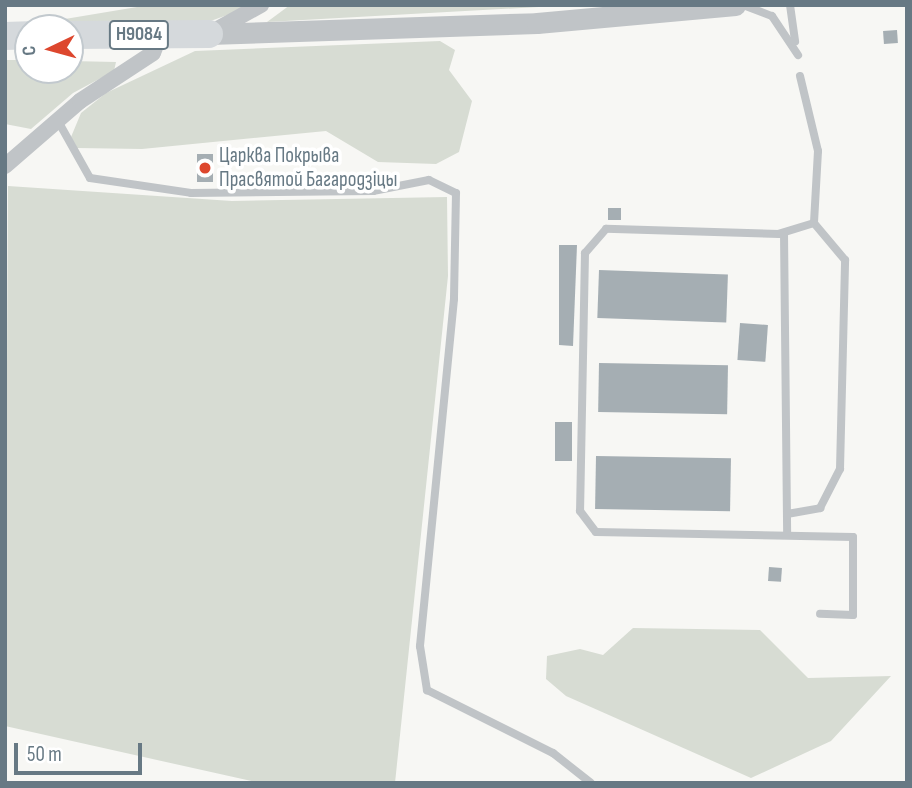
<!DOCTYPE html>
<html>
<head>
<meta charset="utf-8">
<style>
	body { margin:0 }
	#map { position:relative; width:912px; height:788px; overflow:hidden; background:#f7f7f4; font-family:"Sofia Sans Condensed",sans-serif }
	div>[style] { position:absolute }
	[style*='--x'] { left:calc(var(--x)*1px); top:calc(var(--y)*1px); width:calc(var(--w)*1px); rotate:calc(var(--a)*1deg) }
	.green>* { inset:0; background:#d7dcd3 }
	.building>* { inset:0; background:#a5aeb3; transform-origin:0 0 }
	.service>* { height:8px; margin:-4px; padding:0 4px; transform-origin:4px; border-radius:4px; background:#c0c4c7 }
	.minor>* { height:16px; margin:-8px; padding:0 8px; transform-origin:8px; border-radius:8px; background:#c0c4c7 }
	.tertiary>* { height:21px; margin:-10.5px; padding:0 10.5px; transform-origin:10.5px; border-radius:10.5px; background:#c0c4c7 }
	.trunk>* { height:28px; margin:-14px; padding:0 14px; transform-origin:14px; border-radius:14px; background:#d5d9dc }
	.dots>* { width:19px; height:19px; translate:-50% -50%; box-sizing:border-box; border:4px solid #fff; border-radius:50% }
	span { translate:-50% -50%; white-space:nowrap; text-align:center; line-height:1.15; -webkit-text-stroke:7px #fff; paint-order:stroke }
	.shield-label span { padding:2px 5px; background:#fff; border:2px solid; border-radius:5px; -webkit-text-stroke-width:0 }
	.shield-label { font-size:19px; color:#677984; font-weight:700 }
	.poi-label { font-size:21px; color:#677984 }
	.left { translate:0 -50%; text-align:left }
	.frame { position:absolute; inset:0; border:7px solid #677984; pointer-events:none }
	.north { position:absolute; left:14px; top:14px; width:70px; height:70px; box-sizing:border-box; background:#fff; border:2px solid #c2c9ce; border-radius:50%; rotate:265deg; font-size:19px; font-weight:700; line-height:28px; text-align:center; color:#677984 }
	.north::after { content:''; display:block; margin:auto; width:24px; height:32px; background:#dd472e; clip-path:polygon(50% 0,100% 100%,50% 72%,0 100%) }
	.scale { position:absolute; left:14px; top:743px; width:128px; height:32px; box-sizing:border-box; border:4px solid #677984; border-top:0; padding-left:9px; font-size:21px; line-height:24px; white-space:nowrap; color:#677984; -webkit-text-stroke:5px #fff; paint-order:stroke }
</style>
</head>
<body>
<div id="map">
	<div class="green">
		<i style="clip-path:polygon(149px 5px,255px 5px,194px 27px,5px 29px)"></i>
		<i style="clip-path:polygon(290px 5px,574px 5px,267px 22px)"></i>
		<i style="clip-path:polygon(440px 41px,455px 50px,449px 70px,472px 101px,459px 152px,436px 164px,378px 162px,326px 131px,142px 149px,77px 148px,71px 137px,81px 113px,106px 93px,195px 51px)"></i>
		<i style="clip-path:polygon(5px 60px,28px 60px,28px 70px,70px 70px,70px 61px,116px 62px,114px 71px,73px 93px,31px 129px,5px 124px)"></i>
		<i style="clip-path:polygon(8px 186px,232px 201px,447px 197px,448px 276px,395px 783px,260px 783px,5px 726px)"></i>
		<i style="clip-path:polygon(633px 628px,760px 630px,808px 678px,891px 676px,831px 741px,751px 778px,566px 696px,546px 679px,547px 656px,580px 649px,603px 655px)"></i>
	</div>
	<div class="building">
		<i style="left:897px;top:30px;width:13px;height:14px;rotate:86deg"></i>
		<i style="left:197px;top:154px;width:16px;height:28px"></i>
		<i style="left:608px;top:208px;width:13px;height:12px"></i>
		<i style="clip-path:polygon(559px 245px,577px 245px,573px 346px,559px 345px)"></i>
		<i style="left:599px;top:270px;width:129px;height:48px;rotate:2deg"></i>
		<i style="left:740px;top:323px;width:28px;height:37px;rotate:4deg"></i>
		<i style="left:599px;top:363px;width:129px;height:49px;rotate:1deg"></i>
		<i style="left:555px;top:422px;width:17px;height:39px"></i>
		<i style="left:596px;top:456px;width:135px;height:53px;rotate:1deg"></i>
		<i style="left:769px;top:567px;width:13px;height:14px;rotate:4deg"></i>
	</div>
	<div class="service">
		<i style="--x:743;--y:5;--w:31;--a:21"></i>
		<i style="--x:772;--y:16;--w:47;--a:56.3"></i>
		<i style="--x:790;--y:5;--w:37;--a:82"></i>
		<i style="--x:800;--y:76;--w:77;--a:76.5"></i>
		<i style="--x:818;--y:151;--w:72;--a:93.2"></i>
		<i style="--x:814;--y:223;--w:37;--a:163"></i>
		<i style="--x:779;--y:234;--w:173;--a:-178.3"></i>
		<i style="--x:606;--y:229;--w:32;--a:131"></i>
		<i style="--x:585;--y:253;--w:258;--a:91.1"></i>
		<i style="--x:580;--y:511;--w:26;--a:53"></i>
		<i style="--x:596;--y:532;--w:257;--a:1.1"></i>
		<i style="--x:853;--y:537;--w:78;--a:90"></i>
		<i style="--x:853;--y:615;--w:33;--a:-178"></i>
		<i style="--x:58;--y:121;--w:65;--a:60.7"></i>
		<i style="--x:90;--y:178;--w:102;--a:8.4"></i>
		<i style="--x:191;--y:193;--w:182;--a:-0.6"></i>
		<i style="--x:373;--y:191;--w:57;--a:-11.1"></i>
		<i style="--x:429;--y:180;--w:30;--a:26"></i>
		<i style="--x:456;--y:193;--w:106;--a:91.1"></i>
		<i style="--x:454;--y:299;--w:349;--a:95.6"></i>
		<i style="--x:420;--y:646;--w:45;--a:81"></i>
		<i style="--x:427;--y:690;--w:141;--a:26.6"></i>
		<i style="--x:553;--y:753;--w:48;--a:38.3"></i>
		<i style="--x:784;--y:233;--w:299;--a:89.4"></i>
		<i style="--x:787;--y:514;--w:34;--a:-10"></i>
		<i style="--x:820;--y:508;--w:44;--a:-62.9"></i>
		<i style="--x:840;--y:469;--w:209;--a:-88.6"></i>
		<i style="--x:845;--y:260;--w:48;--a:-130"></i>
	</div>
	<div class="minor">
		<i style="--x:214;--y:31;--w:54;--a:-29"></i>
		<i style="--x:5;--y:166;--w:99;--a:-40.9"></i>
		<i style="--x:80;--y:101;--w:87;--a:-33.3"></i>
		<i style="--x:153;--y:53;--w:19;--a:-69"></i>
	</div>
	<div class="tertiary">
		<i style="--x:209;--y:34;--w:328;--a:-1.9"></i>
		<i style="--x:537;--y:23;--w:199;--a:-5.2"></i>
	</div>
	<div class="trunk">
		<i style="--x:70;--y:35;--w:139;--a:-0.4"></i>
		<i style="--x:5;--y:36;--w:23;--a:-2"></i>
	</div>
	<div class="dots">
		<i style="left:205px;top:168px;background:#dd472e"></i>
	</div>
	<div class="shield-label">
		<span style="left:139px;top:35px">Н9084</span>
	</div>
	<div class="poi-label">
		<span class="left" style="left:219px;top:168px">Царква Покрыва<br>Прасвятой Багародзіцы</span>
	</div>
	<div class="frame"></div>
	<div class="north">С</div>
	<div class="scale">50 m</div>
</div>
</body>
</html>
